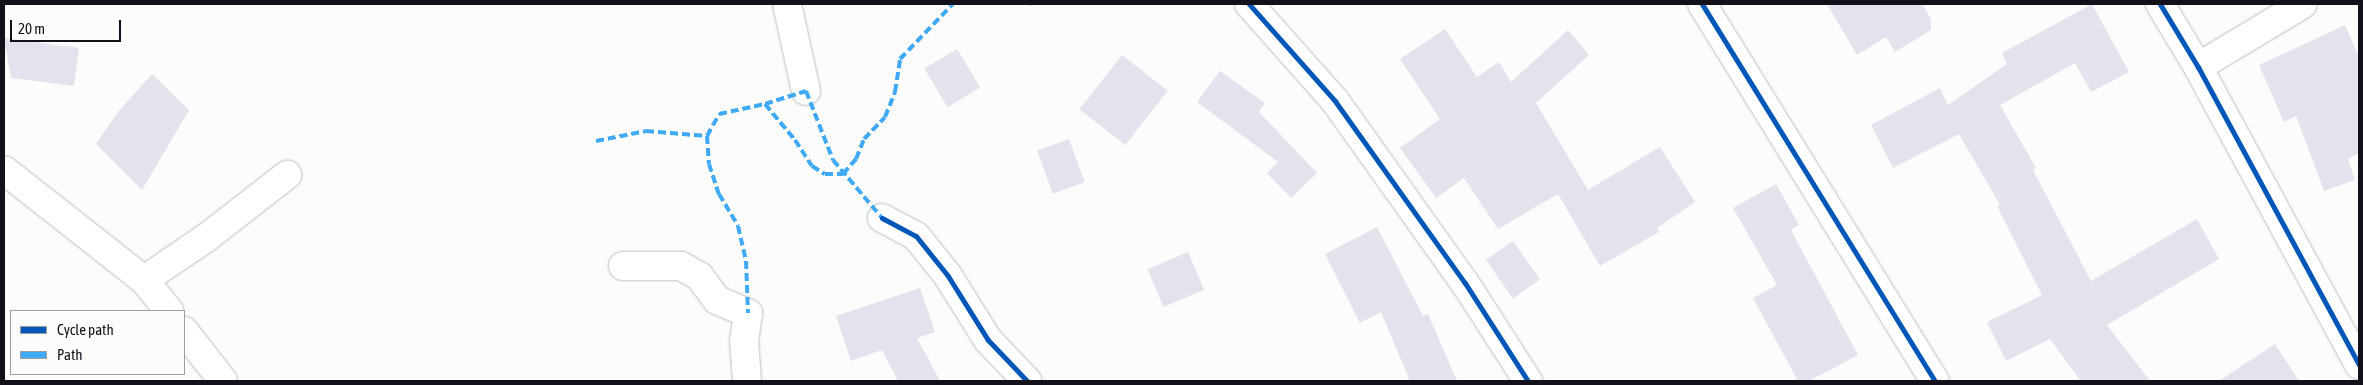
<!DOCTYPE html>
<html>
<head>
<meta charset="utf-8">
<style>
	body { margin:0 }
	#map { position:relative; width:2363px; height:385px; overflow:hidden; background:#fbfcfb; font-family:"Asap Condensed",sans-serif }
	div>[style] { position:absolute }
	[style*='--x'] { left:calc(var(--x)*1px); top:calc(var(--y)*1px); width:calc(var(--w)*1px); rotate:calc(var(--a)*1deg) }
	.building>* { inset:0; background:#e4e2ec; transform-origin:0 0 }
	.path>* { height:3px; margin-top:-1.5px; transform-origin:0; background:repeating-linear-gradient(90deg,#e0e0e1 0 1px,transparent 0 5px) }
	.roads { filter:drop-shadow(0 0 1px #c0bec3) drop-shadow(0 0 1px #c0bec3) }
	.minor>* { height:28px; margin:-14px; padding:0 14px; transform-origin:14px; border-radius:14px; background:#fefffe }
	.quiet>* { height:4px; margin-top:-2px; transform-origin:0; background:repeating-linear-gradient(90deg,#3fa9f5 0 8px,transparent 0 12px) }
	.cycleway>* { height:5px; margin:-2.5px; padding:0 2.5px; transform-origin:2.5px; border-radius:2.5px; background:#0057b8 }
	span { translate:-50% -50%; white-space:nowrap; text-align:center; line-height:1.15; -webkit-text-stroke:4px #fbfcfb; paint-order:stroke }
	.frame { position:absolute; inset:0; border:5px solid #121019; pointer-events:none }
	.legend { position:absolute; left:10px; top:310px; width:175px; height:65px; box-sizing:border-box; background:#fbfcfb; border:1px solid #9e9ea1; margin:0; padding:6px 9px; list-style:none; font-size:15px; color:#121019 }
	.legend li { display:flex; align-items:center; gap:10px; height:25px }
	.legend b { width:25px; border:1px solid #9e9ea1 }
	.scale { position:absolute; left:10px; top:20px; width:111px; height:22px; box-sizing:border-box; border:2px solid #121019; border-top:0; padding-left:6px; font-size:15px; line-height:18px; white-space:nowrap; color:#121019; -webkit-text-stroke:4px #fbfcfb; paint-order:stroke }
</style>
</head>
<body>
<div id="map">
	<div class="building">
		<i style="clip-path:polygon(1827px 4px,1922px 4px,1931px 19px,1931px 30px,1895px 52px,1886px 37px,1857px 55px)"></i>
		<i style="clip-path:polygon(2092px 4px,2129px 72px,2091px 92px,2075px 63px,2000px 105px,2036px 168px,2033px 170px,2091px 281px,2197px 219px,2219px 259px,2107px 325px,2150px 381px,2081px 381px,2050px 339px,2006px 361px,1987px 322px,2042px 295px,1997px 206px,2000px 205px,1959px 134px,1893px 168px,1871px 125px,1940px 88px,1948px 105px,2007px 64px,2002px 53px)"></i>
		<i style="clip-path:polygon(2345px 25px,2359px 57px,2359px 153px,2348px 159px,2355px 180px,2324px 191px,2296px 116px,2284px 122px,2259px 65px)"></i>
		<i style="clip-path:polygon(1445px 29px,1477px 77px,1499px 62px,1511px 82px,1568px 30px,1589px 55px,1536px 103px,1588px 190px,1660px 147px,1695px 202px,1657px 228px,1659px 232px,1600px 266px,1558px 194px,1498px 229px,1464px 178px,1436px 198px,1400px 148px,1440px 119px,1400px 59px)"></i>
		<i style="clip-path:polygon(4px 38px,79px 48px,74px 86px,11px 78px)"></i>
		<i style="left:957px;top:49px;width:45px;height:38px;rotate:59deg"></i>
		<i style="left:1122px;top:55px;width:58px;height:69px;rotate:38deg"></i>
		<i style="clip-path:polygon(1220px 71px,1265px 103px,1259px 112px,1317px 173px,1291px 198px,1267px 173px,1278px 162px,1197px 102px)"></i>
		<i style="clip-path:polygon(152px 74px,189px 110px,142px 190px,96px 144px,118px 112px)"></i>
		<i style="left:1069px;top:139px;width:46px;height:34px;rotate:70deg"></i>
		<i style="clip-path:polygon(1776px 184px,1799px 225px,1791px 230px,1858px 355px,1809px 381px,1798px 381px,1753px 298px,1777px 285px,1733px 208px)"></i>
		<i style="clip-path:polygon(1377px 227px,1423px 316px,1428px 314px,1457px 381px,1410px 381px,1381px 312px,1360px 323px,1325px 254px)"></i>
		<i style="left:1513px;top:241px;width:47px;height:33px;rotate:55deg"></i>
		<i style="left:1188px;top:252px;width:41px;height:44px;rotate:67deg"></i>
		<i style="clip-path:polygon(920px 288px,935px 332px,917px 338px,940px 381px,898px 381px,882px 350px,851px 361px,836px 316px)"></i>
		<i style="clip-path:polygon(2275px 344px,2299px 381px,2219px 381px)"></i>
	</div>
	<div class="path">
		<i style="--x:1031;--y:4;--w:2;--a:90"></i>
	</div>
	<div class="roads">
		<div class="minor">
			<i style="--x:787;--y:4;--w:89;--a:77.7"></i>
			<i style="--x:1249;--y:4;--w:130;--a:48.4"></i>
			<i style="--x:1335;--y:101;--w:224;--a:54.5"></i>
			<i style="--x:1465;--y:283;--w:117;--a:57.3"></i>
			<i style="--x:1702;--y:4;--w:443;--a:58.3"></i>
			<i style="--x:2160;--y:4;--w:74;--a:58.9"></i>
			<i style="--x:2198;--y:67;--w:339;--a:61.6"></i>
			<i style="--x:2198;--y:67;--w:122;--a:-31"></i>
			<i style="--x:4;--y:170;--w:178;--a:38.2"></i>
			<i style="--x:144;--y:280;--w:40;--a:51"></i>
			<i style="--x:882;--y:218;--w:38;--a:28"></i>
			<i style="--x:916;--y:236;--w:51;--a:51.3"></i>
			<i style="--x:948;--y:276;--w:75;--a:58"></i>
			<i style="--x:988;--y:340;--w:57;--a:46.4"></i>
			<i style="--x:623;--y:266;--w:58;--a:0"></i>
			<i style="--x:681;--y:266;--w:21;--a:29"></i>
			<i style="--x:699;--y:276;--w:30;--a:53"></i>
			<i style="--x:717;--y:300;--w:34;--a:23"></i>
			<i style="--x:748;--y:313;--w:27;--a:98"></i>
			<i style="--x:744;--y:340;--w:41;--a:85.8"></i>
			<i style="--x:144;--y:280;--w:75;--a:-34.1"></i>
			<i style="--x:206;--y:238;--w:103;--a:-37.9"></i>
			<i style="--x:184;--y:331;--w:63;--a:52"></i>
		</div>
	</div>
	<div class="quiet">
		<i style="--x:765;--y:104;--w:47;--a:50.2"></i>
		<i style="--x:795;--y:140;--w:31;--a:57"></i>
		<i style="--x:812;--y:166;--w:15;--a:32"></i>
		<i style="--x:825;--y:174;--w:18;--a:0"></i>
		<i style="--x:843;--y:174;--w:20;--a:-49"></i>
		<i style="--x:856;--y:159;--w:22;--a:-68"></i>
		<i style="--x:864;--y:139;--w:30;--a:-46"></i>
		<i style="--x:885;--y:117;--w:27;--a:-68"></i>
		<i style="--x:895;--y:92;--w:33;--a:-81"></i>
		<i style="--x:900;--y:59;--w:76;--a:-46.1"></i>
		<i style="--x:707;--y:136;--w:25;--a:-61"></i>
		<i style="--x:719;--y:114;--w:47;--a:-12.3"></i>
		<i style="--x:765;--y:104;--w:43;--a:-17.6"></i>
		<i style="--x:806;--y:91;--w:74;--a:68.6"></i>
		<i style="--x:833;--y:160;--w:76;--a:49.8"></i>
		<i style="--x:596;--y:141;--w:51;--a:-11.3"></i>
		<i style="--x:646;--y:131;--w:61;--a:4.7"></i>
		<i style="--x:707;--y:136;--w:28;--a:86"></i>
		<i style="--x:709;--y:164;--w:32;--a:72"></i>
		<i style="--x:719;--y:194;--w:37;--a:59"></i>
		<i style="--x:738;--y:226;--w:36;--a:77"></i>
		<i style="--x:746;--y:261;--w:52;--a:87.8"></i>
	</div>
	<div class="cycleway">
		<i style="--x:1249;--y:4;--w:130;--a:48.4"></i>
		<i style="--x:1335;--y:101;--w:224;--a:54.5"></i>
		<i style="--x:1465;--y:283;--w:117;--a:57.3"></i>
		<i style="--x:1702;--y:4;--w:443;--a:58.3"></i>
		<i style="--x:2160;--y:4;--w:74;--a:58.9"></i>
		<i style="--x:2198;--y:67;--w:339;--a:61.6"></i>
		<i style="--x:882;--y:218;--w:38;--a:28"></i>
		<i style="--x:916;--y:236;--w:51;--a:51.3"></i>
		<i style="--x:948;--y:276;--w:75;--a:58"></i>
		<i style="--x:988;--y:340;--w:57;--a:46.4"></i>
	</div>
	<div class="frame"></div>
	<ul class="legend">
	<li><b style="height:6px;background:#0057b8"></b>Cycle path</li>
	<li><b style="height:6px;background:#3fa9f5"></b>Path</li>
	</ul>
	<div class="scale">20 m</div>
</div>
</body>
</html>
